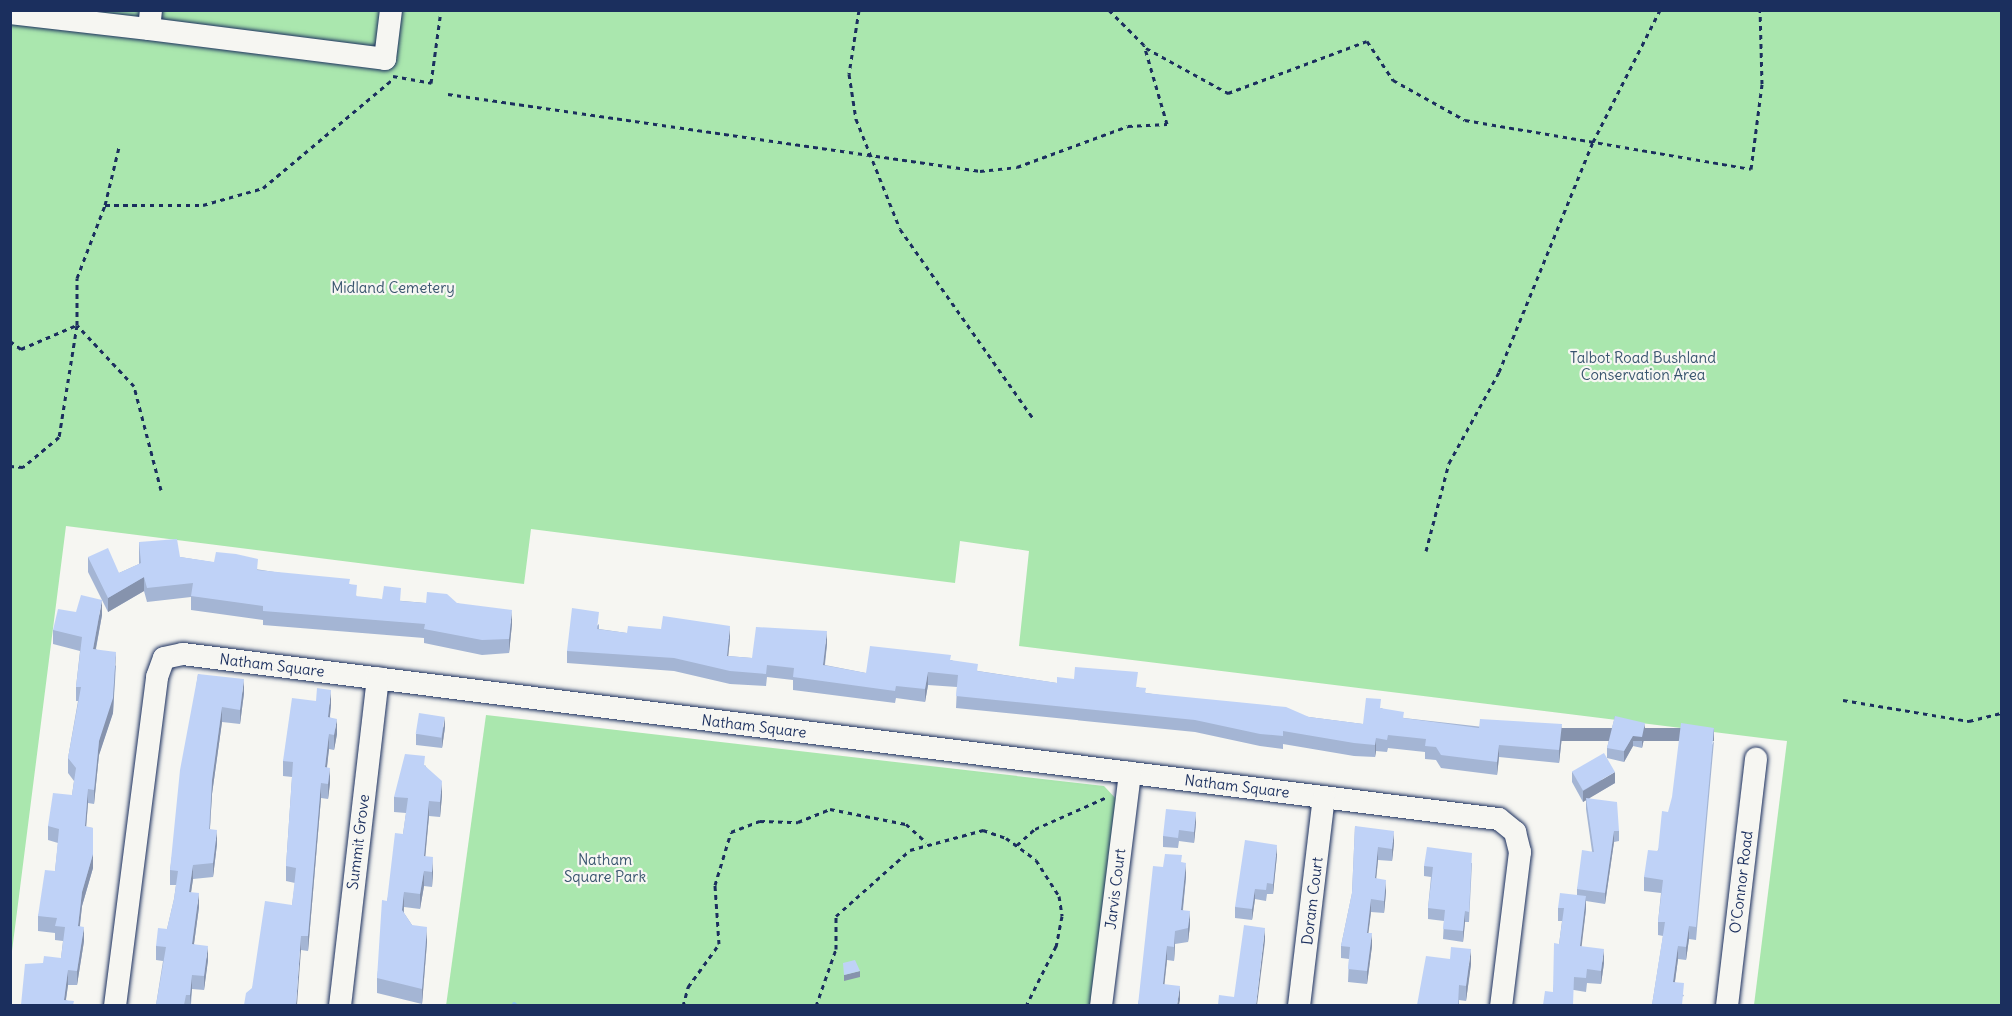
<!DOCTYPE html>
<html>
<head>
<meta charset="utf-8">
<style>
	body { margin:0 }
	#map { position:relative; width:2012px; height:1016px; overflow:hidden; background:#f6f6f2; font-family:Delius,sans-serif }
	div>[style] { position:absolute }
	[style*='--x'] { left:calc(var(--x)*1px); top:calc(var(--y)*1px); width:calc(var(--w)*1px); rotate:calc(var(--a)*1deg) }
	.green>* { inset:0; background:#aae7ae }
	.stream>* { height:5px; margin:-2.5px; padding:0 2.5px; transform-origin:2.5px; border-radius:2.5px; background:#8ec9ee }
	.path>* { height:3px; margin-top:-1.5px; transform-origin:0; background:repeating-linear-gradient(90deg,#1b2f5e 0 4.5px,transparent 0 9px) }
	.roads { filter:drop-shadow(0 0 2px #1b2f5e) drop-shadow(0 0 2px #1b2f5e) }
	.minor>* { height:22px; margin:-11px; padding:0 11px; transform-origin:11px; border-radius:11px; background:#f6f6f2 }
	.wall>* { inset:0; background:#a4b5d4 }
	.shaded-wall>* { inset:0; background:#8693ad; transform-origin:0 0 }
	.building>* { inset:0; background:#bfd2f7; transform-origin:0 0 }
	span { translate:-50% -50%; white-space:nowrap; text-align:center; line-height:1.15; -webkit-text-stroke:4.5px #f6f6f2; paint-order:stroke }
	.park-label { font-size:15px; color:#38546e }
	.street-label { font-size:15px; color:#1b2f5e }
	.frame { position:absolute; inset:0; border:12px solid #1b2f5e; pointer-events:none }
</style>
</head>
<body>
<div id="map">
	<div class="green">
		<i style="clip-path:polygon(11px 11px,2001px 11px,2001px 1005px,1754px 1005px,1787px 741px,1019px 646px,1029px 551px,960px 541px,955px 583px,531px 529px,524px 584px,66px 526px,11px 959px)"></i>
		<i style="clip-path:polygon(486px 715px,1104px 786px,1119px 802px,1095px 1005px,446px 1006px)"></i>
	</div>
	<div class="stream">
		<i style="--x:513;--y:1006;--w:2;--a:-63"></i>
	</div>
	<div class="path">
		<i style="--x:859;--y:10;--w:65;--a:98.9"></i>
		<i style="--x:849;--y:74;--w:46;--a:81.2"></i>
		<i style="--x:856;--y:119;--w:118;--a:68.2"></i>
		<i style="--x:900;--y:229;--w:230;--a:54.9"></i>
		<i style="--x:1146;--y:48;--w:94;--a:28.8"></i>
		<i style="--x:1228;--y:93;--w:148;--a:-20.5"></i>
		<i style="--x:1367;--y:41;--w:47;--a:56.3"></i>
		<i style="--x:1393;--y:80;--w:82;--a:29.1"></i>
		<i style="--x:1465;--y:120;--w:290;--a:9.7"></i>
		<i style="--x:1751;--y:169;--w:86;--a:-82.6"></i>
		<i style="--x:1762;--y:84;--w:74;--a:-91.5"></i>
		<i style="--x:393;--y:76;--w:39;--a:10"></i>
		<i style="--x:431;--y:83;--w:74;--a:-82.2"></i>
		<i style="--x:448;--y:94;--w:538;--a:8.24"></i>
		<i style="--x:980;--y:171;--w:37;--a:-6"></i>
		<i style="--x:1017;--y:167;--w:118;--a:-20.3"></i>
		<i style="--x:1128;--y:126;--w:39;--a:-3"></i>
		<i style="--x:1167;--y:124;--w:82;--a:-106.2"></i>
		<i style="--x:1144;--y:45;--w:49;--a:-135"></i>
		<i style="--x:105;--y:205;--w:60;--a:-76.4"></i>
		<i style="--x:10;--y:341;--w:14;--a:36"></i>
		<i style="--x:21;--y:349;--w:61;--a:-23.2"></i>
		<i style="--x:77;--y:325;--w:113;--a:99.1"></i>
		<i style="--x:59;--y:437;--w:47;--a:140.2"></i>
		<i style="--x:23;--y:467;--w:13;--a:-176"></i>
		<i style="--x:161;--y:490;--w:107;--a:-104.6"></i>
		<i style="--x:134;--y:386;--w:83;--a:-133.1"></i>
		<i style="--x:77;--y:325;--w:47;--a:-90"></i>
		<i style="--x:77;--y:278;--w:78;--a:-69"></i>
		<i style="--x:105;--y:205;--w:98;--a:0"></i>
		<i style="--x:203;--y:205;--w:62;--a:-15.8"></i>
		<i style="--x:263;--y:188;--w:171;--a:-40"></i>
		<i style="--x:1426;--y:551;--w:91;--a:-75.4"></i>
		<i style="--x:1449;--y:463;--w:104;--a:-61.2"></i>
		<i style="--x:1499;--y:372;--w:248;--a:-67.8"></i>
		<i style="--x:1593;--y:142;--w:148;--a:-63.1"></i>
		<i style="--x:1843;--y:700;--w:128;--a:9.5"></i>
		<i style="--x:1969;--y:721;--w:34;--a:-14"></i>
		<i style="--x:1017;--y:845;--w:24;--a:-42"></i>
		<i style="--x:1035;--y:829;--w:79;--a:-24"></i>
		<i style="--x:683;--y:1006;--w:20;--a:-75"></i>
		<i style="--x:688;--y:987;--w:53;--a:-54.2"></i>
		<i style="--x:719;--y:944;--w:59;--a:-93.9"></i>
		<i style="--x:715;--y:885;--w:55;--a:-73.2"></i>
		<i style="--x:731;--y:832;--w:31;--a:-21"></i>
		<i style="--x:760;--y:821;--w:38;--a:2"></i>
		<i style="--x:798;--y:822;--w:35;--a:-22"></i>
		<i style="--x:830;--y:809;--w:77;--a:11.2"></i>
		<i style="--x:906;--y:824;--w:27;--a:42"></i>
		<i style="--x:816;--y:1006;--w:60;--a:-70.7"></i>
		<i style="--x:836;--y:949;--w:33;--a:-90"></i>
		<i style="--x:836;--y:916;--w:99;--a:-41.7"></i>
		<i style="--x:910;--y:850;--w:76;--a:-15.3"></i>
		<i style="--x:983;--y:830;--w:24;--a:19"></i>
		<i style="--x:1006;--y:838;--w:37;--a:36"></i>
		<i style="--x:1036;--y:860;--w:43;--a:57.4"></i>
		<i style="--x:1059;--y:896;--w:20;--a:81"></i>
		<i style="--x:1062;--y:916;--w:31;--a:101"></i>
		<i style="--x:1056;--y:946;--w:67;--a:116.6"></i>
	</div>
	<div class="roads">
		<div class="minor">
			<i style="--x:151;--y:10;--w:19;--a:96"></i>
			<i style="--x:149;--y:29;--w:238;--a:7.2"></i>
			<i style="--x:385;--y:59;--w:49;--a:-83"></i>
			<i style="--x:10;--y:13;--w:140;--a:6.6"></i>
			<i style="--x:115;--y:1006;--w:332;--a:-82.7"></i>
			<i style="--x:157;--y:677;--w:20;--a:-70"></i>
			<i style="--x:164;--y:658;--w:19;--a:-12"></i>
			<i style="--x:183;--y:654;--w:1326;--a:7.15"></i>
			<i style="--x:1499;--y:819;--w:21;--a:39"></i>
			<i style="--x:1515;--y:832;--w:21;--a:76"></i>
			<i style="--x:1520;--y:852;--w:155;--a:97"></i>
			<i style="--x:340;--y:1006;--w:330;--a:-83.4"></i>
			<i style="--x:1101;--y:1006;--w:235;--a:-82.9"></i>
			<i style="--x:1299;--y:1006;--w:210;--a:-83.2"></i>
			<i style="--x:1727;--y:1006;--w:249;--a:-83.3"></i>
		</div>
	</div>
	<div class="wall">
		<i style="clip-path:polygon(139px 542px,180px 557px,350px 584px,357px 597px,426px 603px,457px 603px,512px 624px,509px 653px,482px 655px,424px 643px,424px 638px,263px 625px,263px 620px,191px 610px,191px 597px,147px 602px,144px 591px,108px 612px,88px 572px,88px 557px,119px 573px,139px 564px)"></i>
		<i style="clip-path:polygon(76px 612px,102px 615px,96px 649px,116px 666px,113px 713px,99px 755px,94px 804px,88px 803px,86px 827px,93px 828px,93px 868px,82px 906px,80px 926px,84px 941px,77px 985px,68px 985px,66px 1000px,74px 1005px,21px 1005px,43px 963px,61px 958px,63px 941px,55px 940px,55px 933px,38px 931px,38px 916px,55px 871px,58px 843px,48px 840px,48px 826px,72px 795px,74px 781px,68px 773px,68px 758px,78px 701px,76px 701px,76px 687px,80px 651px,53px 644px,53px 630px)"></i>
		<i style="clip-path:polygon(599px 624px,599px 629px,627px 633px,730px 639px,728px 656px,752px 658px,827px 644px,825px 665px,866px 673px,951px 660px,978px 671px,1057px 683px,1138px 687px,1146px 693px,1309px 717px,1363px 724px,1381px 708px,1404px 718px,1562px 736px,1559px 763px,1499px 757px,1497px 775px,1441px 768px,1436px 760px,1425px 759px,1425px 752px,1388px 748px,1387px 752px,1376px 751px,1375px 757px,1354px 756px,1283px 744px,1283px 749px,1260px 746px,1195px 732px,956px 708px,957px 687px,928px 685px,925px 702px,896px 698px,895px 703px,793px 690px,793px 680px,767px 677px,766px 686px,730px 684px,674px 671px,567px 663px,567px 651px)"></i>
		<i style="clip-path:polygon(198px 674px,244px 693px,240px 724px,222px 722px,212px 794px,210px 829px,217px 844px,213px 877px,193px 879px,191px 892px,199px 907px,194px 944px,208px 960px,204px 990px,192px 989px,191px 1005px,156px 1005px,163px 961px,156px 960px,156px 946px,167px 929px,174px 899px,176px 885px,170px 885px,170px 870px)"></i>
		<i style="clip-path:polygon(316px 701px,331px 705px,330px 717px,337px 734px,334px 750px,329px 749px,327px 768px,330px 783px,328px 799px,321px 798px,308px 951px,301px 950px,252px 988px,292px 905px,295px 883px,286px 881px,286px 866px,292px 777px,283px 776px,283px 761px)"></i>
		<i style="clip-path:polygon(1615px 716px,1645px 734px,1642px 748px,1633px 746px,1624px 762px,1607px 758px,1607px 748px)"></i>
		<i style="clip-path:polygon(445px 727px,442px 748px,416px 745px,416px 734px)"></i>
		<i style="clip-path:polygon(1714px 741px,1696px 940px,1689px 939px,1686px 960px,1678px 959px,1675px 982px,1684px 996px,1652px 1005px,1663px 936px,1658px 935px,1658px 922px,1661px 893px,1644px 891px,1644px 877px)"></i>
		<i style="clip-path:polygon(425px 765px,442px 796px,440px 817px,429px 816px,425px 856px,433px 872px,432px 887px,424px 886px,420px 909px,404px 907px,404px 913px,412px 925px,427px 942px,422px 1004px,377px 993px,377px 978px,387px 901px,403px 834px,406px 813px,394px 812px,394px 797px)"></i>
		<i style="clip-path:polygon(1572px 772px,1615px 783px,1589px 798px,1619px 831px,1619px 841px,1614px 842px,1605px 904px,1586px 901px,1586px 909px,1581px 947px,1604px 963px,1601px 984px,1587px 983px,1586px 992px,1574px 990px,1553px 992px,1562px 921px,1558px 921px,1558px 908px,1577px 895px,1577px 889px,1592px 851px,1586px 809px,1586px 800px,1583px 802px,1572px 782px)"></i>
		<i style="clip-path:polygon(1196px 823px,1194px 843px,1179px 841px,1178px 848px,1163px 847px,1163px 836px)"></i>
		<i style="clip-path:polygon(1355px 826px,1394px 843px,1392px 861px,1378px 860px,1376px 878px,1386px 892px,1384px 913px,1371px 912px,1368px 933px,1372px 946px,1367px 984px,1348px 982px,1349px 959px,1341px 958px,1341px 946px,1352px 893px)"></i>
		<i style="clip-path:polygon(1277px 855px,1273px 894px,1267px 894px,1266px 901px,1255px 899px,1252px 920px,1235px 918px,1235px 907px)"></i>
		<i style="clip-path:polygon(1182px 863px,1186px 877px,1183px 910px,1190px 925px,1188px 942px,1175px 944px,1174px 961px,1167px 960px,1164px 984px,1180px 1000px,1138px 1005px,1163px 867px)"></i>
		<i style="clip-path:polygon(1472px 863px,1469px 922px,1465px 922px,1463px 942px,1443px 939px,1444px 921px,1428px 919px,1428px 908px,1431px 877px,1424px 876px,1424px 866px)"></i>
		<i style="clip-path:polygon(1471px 964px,1466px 1001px,1459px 1000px,1459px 1005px,1417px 1005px)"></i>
	</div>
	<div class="shaded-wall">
		<i style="clip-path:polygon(144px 577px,144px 591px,108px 612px,108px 598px)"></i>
		<i style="clip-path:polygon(102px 600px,102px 615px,93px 663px,93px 649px)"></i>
		<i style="clip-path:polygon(512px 610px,512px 624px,509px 653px,509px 639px)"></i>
		<i style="clip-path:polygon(730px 626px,730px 639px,727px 668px,727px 656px)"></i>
		<i style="clip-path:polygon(827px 631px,827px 644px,823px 677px,823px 665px)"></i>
		<i style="clip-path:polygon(116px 652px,113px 713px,99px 755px,94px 804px,94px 790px,99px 741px)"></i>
		<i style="clip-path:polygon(928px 672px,928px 685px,925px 702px,925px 689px)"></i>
		<i style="clip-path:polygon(244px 679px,244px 693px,240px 724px,240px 710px)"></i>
		<i style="clip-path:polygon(331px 690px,331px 705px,328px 732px,328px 717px)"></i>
		<i style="clip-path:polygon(222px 707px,222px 722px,212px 794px,209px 843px,212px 780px)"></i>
		<i style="clip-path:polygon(445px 717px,445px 727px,442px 748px,442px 737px)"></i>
		<i style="clip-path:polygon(337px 719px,337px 734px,334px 750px,334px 735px)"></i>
		<i style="clip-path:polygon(1645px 723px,1645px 734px,1642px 748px,1642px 737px)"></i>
		<i style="clip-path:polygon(1562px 724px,1562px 736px,1559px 763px,1559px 750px)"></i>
		<i style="left:1714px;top:728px;width:13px;height:200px;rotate:90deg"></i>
		<i style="clip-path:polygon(329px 734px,329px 749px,325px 782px,325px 767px)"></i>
		<i style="clip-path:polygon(1633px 736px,1633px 746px,1624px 762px,1624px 751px)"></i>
		<i style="clip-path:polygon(1376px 738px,1376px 751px,1375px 757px,1375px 745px)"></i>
		<i style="clip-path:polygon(1499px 745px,1499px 757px,1497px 775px,1497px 762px)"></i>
		<i style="clip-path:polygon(330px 768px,330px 783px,328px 799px,328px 784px)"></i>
		<i style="clip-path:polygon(1615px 772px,1615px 783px,1583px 802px,1583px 791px)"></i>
		<i style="clip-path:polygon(442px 781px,442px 796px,440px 817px,440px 802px)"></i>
		<i style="clip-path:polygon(321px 783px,321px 798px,308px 951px,308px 936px)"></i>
		<i style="clip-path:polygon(88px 789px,88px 803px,85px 841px,85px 826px)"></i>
		<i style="clip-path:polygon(429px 801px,429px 816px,424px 871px,424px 856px)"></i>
		<i style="clip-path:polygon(1196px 812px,1196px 823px,1194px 843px,1194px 832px)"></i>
		<i style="clip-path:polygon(217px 830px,217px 844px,213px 877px,213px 863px)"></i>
		<i style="clip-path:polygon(1394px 831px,1394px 843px,1392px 861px,1392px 849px)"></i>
		<i style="clip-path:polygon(1614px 831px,1614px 842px,1605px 904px,1605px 893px)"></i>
		<i style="clip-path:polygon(1277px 845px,1277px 855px,1273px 894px,1273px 884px)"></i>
		<i style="clip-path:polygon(1378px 847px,1378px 860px,1375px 891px,1375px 878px)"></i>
		<i style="clip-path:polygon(93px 854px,93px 868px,82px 906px,78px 940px,78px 926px,82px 892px)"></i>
		<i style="clip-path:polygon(433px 857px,433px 872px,432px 887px,432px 872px)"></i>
		<i style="clip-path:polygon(1186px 863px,1186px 877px,1181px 924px,1181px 910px)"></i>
		<i style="clip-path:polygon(193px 865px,193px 879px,189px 906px,189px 892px)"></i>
		<i style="clip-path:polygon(424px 871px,424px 886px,420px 909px,420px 894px)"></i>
		<i style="clip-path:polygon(1386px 880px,1386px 892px,1384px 913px,1384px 901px)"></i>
		<i style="clip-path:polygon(1255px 889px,1255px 899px,1252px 920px,1252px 909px)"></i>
		<i style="clip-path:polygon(404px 892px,404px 907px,402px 925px,402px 910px)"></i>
		<i style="clip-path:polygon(199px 893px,199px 907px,192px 958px,192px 944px)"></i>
		<i style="clip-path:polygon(1586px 896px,1586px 909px,1580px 960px,1580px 946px)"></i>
		<i style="clip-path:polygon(1371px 899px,1371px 912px,1367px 945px,1367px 933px)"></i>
		<i style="clip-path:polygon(1190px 911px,1190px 925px,1188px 942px,1188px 928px)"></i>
		<i style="clip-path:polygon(1465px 911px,1465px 922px,1463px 942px,1463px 931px)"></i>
		<i style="clip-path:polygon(1689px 926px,1689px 939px,1686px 960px,1686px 947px)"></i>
		<i style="clip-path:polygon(84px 927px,84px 941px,77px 985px,77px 971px)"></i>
		<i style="clip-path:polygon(427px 927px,427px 942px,422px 1004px,422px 989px)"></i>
		<i style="clip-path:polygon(1265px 928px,1265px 941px,1257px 1005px,1256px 1005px)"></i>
		<i style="clip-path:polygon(1175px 931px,1175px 944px,1174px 961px,1174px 947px)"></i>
		<i style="clip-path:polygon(1372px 933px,1372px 946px,1367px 984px,1367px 971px)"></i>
		<i style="clip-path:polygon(301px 936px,301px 950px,297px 1005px,296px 1005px)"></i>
		<i style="clip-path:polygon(208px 946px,208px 960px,204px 990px,204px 976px)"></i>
		<i style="clip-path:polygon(1167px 946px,1167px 960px,1163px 998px,1163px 984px)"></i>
		<i style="clip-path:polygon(1678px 946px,1678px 959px,1673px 995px,1673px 982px)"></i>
		<i style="clip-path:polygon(1471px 949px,1471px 964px,1466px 1001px,1466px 986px)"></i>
		<i style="clip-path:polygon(1604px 949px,1604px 963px,1601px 984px,1601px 971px)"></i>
		<i style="clip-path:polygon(68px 970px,68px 985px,65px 1005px,64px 1000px)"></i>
		<i style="clip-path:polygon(860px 971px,860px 977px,844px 981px,844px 975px)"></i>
		<i style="clip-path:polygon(192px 975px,192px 989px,190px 1005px,190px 995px)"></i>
		<i style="clip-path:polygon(1180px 986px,1180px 1000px,1179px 1005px,1177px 1005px)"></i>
	</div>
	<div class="building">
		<i style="clip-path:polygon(177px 539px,180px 557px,214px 562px,216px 552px,236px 554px,258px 559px,257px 570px,350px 579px,349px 584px,357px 585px,356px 596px,382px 599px,384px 586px,401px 588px,400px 601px,426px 603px,427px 592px,447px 594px,457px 603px,512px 610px,509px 639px,482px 640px,424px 629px,425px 624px,263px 611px,263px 606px,191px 596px,193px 583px,147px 588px,144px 577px,108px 598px,88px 557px,108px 548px,119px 573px,141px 563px,139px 542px)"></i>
		<i style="clip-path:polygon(81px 595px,102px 600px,93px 649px,116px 652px,113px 698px,99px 741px,94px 790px,88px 789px,85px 826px,93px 828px,93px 854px,82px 892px,78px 926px,84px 927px,77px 971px,68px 970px,64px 1000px,74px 1001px,73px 1005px,21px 1005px,25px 964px,43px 963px,44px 956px,61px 958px,65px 927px,55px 926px,57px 918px,38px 916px,45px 870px,55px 871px,59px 829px,48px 826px,53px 793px,72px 795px,76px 768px,68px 758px,81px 687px,76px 687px,82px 637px,53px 630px,58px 609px,76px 612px)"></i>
		<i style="clip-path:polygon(572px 608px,599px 612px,597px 629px,627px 633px,628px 626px,661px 629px,663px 616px,730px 626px,727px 656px,752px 658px,756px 627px,827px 631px,823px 665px,866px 673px,870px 646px,951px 655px,950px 660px,978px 664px,977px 671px,1057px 683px,1057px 677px,1074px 679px,1075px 667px,1138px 672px,1136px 687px,1146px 688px,1145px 693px,1286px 707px,1309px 717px,1363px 724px,1366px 698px,1381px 699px,1380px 708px,1404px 712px,1403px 718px,1479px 728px,1480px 719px,1562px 724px,1559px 750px,1499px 745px,1497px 762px,1441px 755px,1436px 747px,1425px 746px,1426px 739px,1388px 735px,1387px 740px,1376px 738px,1375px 745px,1354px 743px,1283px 731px,1283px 736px,1260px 734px,1195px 720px,956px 696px,958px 675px,928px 672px,925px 689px,896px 686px,895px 691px,793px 677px,794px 668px,767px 665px,766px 674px,730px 671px,674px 658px,567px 651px)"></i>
		<i style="clip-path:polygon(198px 674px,244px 679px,240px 710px,222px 707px,212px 780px,209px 829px,217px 830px,213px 863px,193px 865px,189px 892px,199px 893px,192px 944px,208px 946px,204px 976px,192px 975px,190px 995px,186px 995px,184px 1005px,156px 1005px,166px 947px,156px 946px,158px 928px,167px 929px,174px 899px,178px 871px,170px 870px,180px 770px)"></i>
		<i style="clip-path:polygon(317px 688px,331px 690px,328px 717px,337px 719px,334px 735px,329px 734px,325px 767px,330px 768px,328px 784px,321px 783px,308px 936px,301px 936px,296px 1005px,244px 1005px,246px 993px,252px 988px,265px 901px,292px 905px,296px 868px,286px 866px,293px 762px,283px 761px,292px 698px,316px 701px)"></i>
		<i style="left:419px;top:713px;width:26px;height:21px;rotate:9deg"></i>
		<i style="clip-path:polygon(1615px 716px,1645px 723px,1642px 737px,1633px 736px,1624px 751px,1607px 748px)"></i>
		<i style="clip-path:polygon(1681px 723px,1714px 728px,1696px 927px,1689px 926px,1686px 947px,1678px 946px,1673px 982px,1684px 983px,1682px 1005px,1652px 1005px,1665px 922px,1658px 922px,1663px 880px,1644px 877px,1648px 850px,1658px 851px,1662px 811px,1668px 812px,1672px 797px)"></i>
		<i style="left:1604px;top:753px;width:22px;height:37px;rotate:60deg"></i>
		<i style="clip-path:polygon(405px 754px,425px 756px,424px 765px,442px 781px,440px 802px,429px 801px,424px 856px,433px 857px,432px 872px,424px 871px,420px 894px,404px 892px,402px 910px,412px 925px,427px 927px,422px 989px,377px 978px,382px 900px,387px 901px,395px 833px,403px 834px,408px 798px,394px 797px)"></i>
		<i style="clip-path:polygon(1586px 798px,1617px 802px,1619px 831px,1614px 831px,1605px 893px,1577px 889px,1582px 850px,1594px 852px)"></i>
		<i style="clip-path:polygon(1166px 809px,1196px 812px,1194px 832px,1179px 830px,1178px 838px,1163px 836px)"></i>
		<i style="clip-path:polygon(1355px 826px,1394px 831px,1392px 849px,1378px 847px,1375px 878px,1386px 880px,1384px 901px,1371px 899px,1367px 933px,1372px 933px,1367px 971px,1348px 969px,1350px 947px,1341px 946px,1352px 893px)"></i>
		<i style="clip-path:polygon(1245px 840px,1277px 845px,1273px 884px,1267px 883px,1266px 890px,1255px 889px,1252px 909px,1235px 907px)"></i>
		<i style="clip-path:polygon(1427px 847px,1472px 853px,1469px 912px,1465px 911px,1463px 931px,1443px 929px,1445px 910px,1428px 908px,1433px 867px,1424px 866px)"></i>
		<i style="clip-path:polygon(1165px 854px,1182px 855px,1181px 862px,1186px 863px,1181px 910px,1190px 911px,1188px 928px,1175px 931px,1174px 947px,1167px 946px,1163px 984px,1180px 986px,1177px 1005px,1138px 1005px,1153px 866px,1163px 867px)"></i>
		<i style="clip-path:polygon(1560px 893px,1586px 896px,1580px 946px,1604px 949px,1601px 971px,1587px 969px,1586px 978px,1574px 977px,1573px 1005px,1543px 1005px,1545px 991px,1553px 992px,1554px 943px,1559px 944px,1564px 908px,1558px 908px)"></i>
		<i style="clip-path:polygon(1244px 925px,1265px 928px,1256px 1005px,1218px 1005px,1219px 995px,1234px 997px)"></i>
		<i style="clip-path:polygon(1451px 947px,1471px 949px,1466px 986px,1459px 985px,1458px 1005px,1417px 1005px,1426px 956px,1450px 959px)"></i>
		<i style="clip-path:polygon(855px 960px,860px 971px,844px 975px,843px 963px)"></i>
	</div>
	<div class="park-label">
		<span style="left:393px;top:288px">Midland Cemetery</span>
		<span style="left:1643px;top:366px">Talbot Road Bushland<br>Conservation Area</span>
		<span style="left:605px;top:868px">Natham<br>Square Park</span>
	</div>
	<div class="street-label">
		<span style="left:272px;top:665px;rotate:7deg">Natham Square</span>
		<span style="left:754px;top:726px;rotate:7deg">Natham Square</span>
		<span style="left:1237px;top:786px;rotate:7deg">Natham Square</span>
		<span style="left:358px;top:842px;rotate:-83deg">Summit Grove</span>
		<span style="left:1741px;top:882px;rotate:-83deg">O'Connor Road</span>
		<span style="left:1115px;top:889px;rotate:-83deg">Jarvis Court</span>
		<span style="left:1312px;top:901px;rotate:-83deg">Doram Court</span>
	</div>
	<div class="frame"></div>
</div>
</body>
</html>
